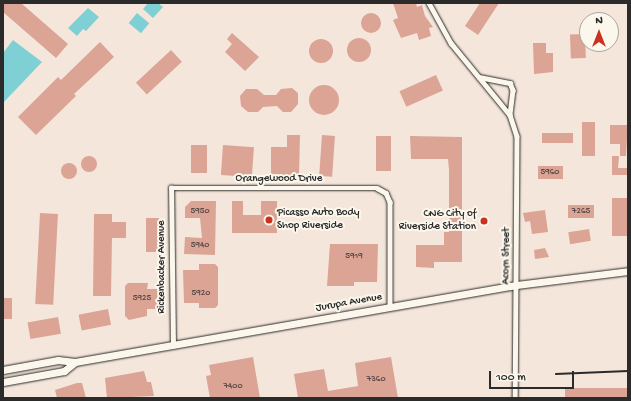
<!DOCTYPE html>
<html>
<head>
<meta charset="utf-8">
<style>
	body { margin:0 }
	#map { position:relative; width:631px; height:401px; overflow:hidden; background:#f5e6db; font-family:"Gochi Hand",sans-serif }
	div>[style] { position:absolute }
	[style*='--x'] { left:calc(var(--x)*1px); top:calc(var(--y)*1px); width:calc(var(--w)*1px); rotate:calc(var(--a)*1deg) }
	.water>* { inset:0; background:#7fd0d5; transform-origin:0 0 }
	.building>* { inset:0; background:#dba495; transform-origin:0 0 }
	.round { border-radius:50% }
	.roads { filter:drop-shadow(0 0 1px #2b2b2b) drop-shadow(0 0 1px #2b2b2b) }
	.minor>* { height:4.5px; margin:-2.25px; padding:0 2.25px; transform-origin:2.25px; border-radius:2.25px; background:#fbf7ec }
	.primary>* { height:7px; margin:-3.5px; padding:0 3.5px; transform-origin:3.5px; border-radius:3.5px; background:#fbf7ec }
	.rail>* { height:1.5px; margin:-0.75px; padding:0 0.75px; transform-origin:0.75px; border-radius:0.75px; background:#2b2b2b }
	.dots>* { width:11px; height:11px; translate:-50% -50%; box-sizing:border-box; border:2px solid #fbf7ec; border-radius:50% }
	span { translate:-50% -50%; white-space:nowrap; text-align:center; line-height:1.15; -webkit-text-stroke:4px #fbf7ec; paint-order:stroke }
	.number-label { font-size:9px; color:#574946 }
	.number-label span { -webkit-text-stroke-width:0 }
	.street-label { font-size:11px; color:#2b2b2b }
	.poi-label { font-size:11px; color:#2b2b2b }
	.left { translate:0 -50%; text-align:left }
	.right { translate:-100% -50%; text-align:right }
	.frame { position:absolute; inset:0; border:4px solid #2b2b2b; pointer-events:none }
	.north { position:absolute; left:579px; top:12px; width:40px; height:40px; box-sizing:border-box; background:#fbf7ec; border:1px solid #a8a59f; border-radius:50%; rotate:0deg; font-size:11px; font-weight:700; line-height:16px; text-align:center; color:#2b2b2b }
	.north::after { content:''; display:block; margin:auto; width:14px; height:18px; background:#c8321e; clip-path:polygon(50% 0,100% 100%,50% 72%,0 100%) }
	.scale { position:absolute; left:489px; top:371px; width:85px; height:18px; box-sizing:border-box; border:2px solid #2b2b2b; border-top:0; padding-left:5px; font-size:12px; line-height:14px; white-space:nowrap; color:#2b2b2b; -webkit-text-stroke:3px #fbf7ec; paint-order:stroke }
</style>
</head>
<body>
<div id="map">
	<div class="water">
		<i style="clip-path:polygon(148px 3px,158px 3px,163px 7px,153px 18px,143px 9px)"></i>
		<i style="clip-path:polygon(88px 8px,99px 17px,86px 31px,83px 29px,77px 36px,68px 28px)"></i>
		<i style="left:137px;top:13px;width:16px;height:13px;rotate:40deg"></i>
		<i style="clip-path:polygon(13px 40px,42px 62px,3px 103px,3px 53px)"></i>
	</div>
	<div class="building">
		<i style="clip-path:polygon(3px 3px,21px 3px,68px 44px,56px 58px,3px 12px)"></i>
		<i style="clip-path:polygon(393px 3px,416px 3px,417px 7px,422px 5px,425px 16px,433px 27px,429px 28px,431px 36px,419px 40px,417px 33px,401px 38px,393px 20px,398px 18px)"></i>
		<i style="clip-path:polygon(480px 3px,499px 3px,478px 35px,465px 26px)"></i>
		<i class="round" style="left:361px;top:13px;width:20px;height:20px"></i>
		<i style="clip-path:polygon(232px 33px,259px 57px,245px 71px,225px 52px,232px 44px,227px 39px)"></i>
		<i style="left:585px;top:34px;width:24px;height:15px;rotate:88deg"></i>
		<i class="round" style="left:347px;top:38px;width:24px;height:24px"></i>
		<i class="round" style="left:309px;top:39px;width:24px;height:24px"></i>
		<i style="clip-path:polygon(100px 42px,114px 57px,74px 94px,76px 96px,36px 135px,18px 117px,58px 77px,61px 80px)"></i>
		<i style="clip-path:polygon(533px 43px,546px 43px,546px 53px,553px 53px,553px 72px,534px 74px)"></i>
		<i style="left:171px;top:50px;width:16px;height:48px;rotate:47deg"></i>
		<i style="left:436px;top:75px;width:17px;height:40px;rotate:66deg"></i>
		<i class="round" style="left:309px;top:85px;width:30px;height:30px"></i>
		<i style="clip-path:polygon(292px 88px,298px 93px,298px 104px,291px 112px,283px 112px,277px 106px,263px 107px,258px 112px,248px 112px,241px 106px,240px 96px,246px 89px,257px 89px,264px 95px,276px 95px,281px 89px)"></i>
		<i style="left:582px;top:122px;width:13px;height:34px"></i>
		<i style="clip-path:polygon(610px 125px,628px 125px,626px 156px,620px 156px,620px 144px,610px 144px)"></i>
		<i style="left:542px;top:133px;width:31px;height:10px"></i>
		<i style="clip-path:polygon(287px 135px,300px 135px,299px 176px,271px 175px,271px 147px,287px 147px)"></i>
		<i style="left:322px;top:135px;width:13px;height:41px;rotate:4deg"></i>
		<i style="left:376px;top:136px;width:15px;height:35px"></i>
		<i style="clip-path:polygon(410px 136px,462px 137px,462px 262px,434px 262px,434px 268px,416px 267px,416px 245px,444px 245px,444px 232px,449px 232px,449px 170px,448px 159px,411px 159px)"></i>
		<i style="left:191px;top:145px;width:16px;height:28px"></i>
		<i style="left:223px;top:145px;width:31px;height:30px;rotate:4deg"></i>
		<i style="clip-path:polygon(612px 156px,619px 156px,618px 168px,628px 168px,628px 175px,612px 175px)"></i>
		<i class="round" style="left:81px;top:156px;width:16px;height:16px"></i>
		<i class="round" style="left:61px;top:163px;width:16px;height:16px"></i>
		<i style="left:538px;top:166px;width:25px;height:13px"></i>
		<i style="left:612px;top:198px;width:16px;height:38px"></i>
		<i style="clip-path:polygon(191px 201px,216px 201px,215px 255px,184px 254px,185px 237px,202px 238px,200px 218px,185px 218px,185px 207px)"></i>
		<i style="clip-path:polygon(232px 201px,243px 201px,243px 215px,261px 215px,261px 201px,277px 201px,277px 233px,232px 233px)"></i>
		<i style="left:568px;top:205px;width:26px;height:13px"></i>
		<i style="clip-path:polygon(545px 210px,548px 232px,532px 234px,530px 221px,525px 222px,523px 213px)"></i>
		<i style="left:40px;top:213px;width:18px;height:91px;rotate:3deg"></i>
		<i style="clip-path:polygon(94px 214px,112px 214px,112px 222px,126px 222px,126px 238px,112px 238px,111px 296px,93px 296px)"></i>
		<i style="left:146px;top:218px;width:13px;height:34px"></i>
		<i style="left:589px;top:229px;width:12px;height:21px;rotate:81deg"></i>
		<i style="clip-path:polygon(330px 244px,378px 244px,377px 282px,354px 282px,354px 286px,327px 286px)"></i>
		<i style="clip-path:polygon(545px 248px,549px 257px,535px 259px,534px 250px)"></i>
		<i style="clip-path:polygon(199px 264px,215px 264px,218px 267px,218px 305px,215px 308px,199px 308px,199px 303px,184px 303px,183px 270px,199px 270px)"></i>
		<i style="clip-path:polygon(128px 283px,148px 283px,147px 289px,158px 289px,158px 309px,147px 309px,147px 316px,129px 320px,125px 316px,125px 286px)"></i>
		<i style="left:3px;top:298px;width:9px;height:21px"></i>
		<i style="left:108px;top:309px;width:16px;height:30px;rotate:79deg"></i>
		<i style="left:58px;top:317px;width:17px;height:31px;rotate:80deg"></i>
		<i style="clip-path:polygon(253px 357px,260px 398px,210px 398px,206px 376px,211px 375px,209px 365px)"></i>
		<i style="clip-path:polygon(391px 357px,398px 398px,298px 398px,294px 374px,324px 369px,328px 391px,358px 386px,355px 363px)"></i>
		<i style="clip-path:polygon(144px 371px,147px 382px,151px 382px,154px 396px,107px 398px,105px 378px)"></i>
		<i style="clip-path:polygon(77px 383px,82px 383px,86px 398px,57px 398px,55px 390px)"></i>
		<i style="left:565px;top:388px;width:63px;height:10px"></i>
	</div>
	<div class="roads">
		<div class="minor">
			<i style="--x:429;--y:3;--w:46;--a:61.2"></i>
			<i style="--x:451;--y:43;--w:93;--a:50.7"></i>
			<i style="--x:510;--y:115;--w:22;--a:72"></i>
			<i style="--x:517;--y:136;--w:262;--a:90.4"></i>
			<i style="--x:479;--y:77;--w:32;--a:11"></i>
			<i style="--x:510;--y:83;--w:8;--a:67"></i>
			<i style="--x:513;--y:90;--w:25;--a:97"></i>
			<i style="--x:173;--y:346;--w:158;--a:-90.7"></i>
			<i style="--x:171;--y:188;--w:206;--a:0"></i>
			<i style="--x:377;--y:188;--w:10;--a:29"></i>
			<i style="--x:386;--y:193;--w:10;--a:66"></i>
			<i style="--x:390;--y:202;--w:105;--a:90"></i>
		</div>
		<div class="primary">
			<i style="--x:3;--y:370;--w:56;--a:-10.3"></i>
			<i style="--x:58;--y:360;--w:17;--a:7"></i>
			<i style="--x:75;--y:362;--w:448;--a:-9.9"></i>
			<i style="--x:516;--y:285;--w:113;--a:-7.1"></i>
			<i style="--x:3;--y:382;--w:62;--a:-10.2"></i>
			<i style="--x:64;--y:371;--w:14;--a:-39"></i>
		</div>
	</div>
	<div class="rail">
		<i style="--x:556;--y:374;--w:72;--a:-2.4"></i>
	</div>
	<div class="dots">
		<i style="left:269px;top:220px;background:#c8321e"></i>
		<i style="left:484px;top:221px;background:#c8321e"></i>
	</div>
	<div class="number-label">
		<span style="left:550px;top:173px">5960</span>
		<span style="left:200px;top:212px">5950</span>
		<span style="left:581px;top:212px">7265</span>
		<span style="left:200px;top:246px">5940</span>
		<span style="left:354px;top:257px">5919</span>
		<span style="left:201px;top:294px">5920</span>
		<span style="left:142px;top:299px">5925</span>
		<span style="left:376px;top:380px">7360</span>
		<span style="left:233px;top:387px">7400</span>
	</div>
	<div class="street-label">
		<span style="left:279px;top:179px">Orangewood Drive</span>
		<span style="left:507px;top:256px;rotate:-89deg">Acorn Street</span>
		<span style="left:162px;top:267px;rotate:-90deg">Rickenbacker Avenue</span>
		<span style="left:349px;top:303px;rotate:-10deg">Jurupa Avenue</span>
	</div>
	<div class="poi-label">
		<span class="left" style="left:277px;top:220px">Picasso Auto Body<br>Shop Riverside</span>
		<span class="right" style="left:476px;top:221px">CNG City of<br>Riverside Station</span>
	</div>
	<div class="frame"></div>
	<div class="north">N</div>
	<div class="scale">100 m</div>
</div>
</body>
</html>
